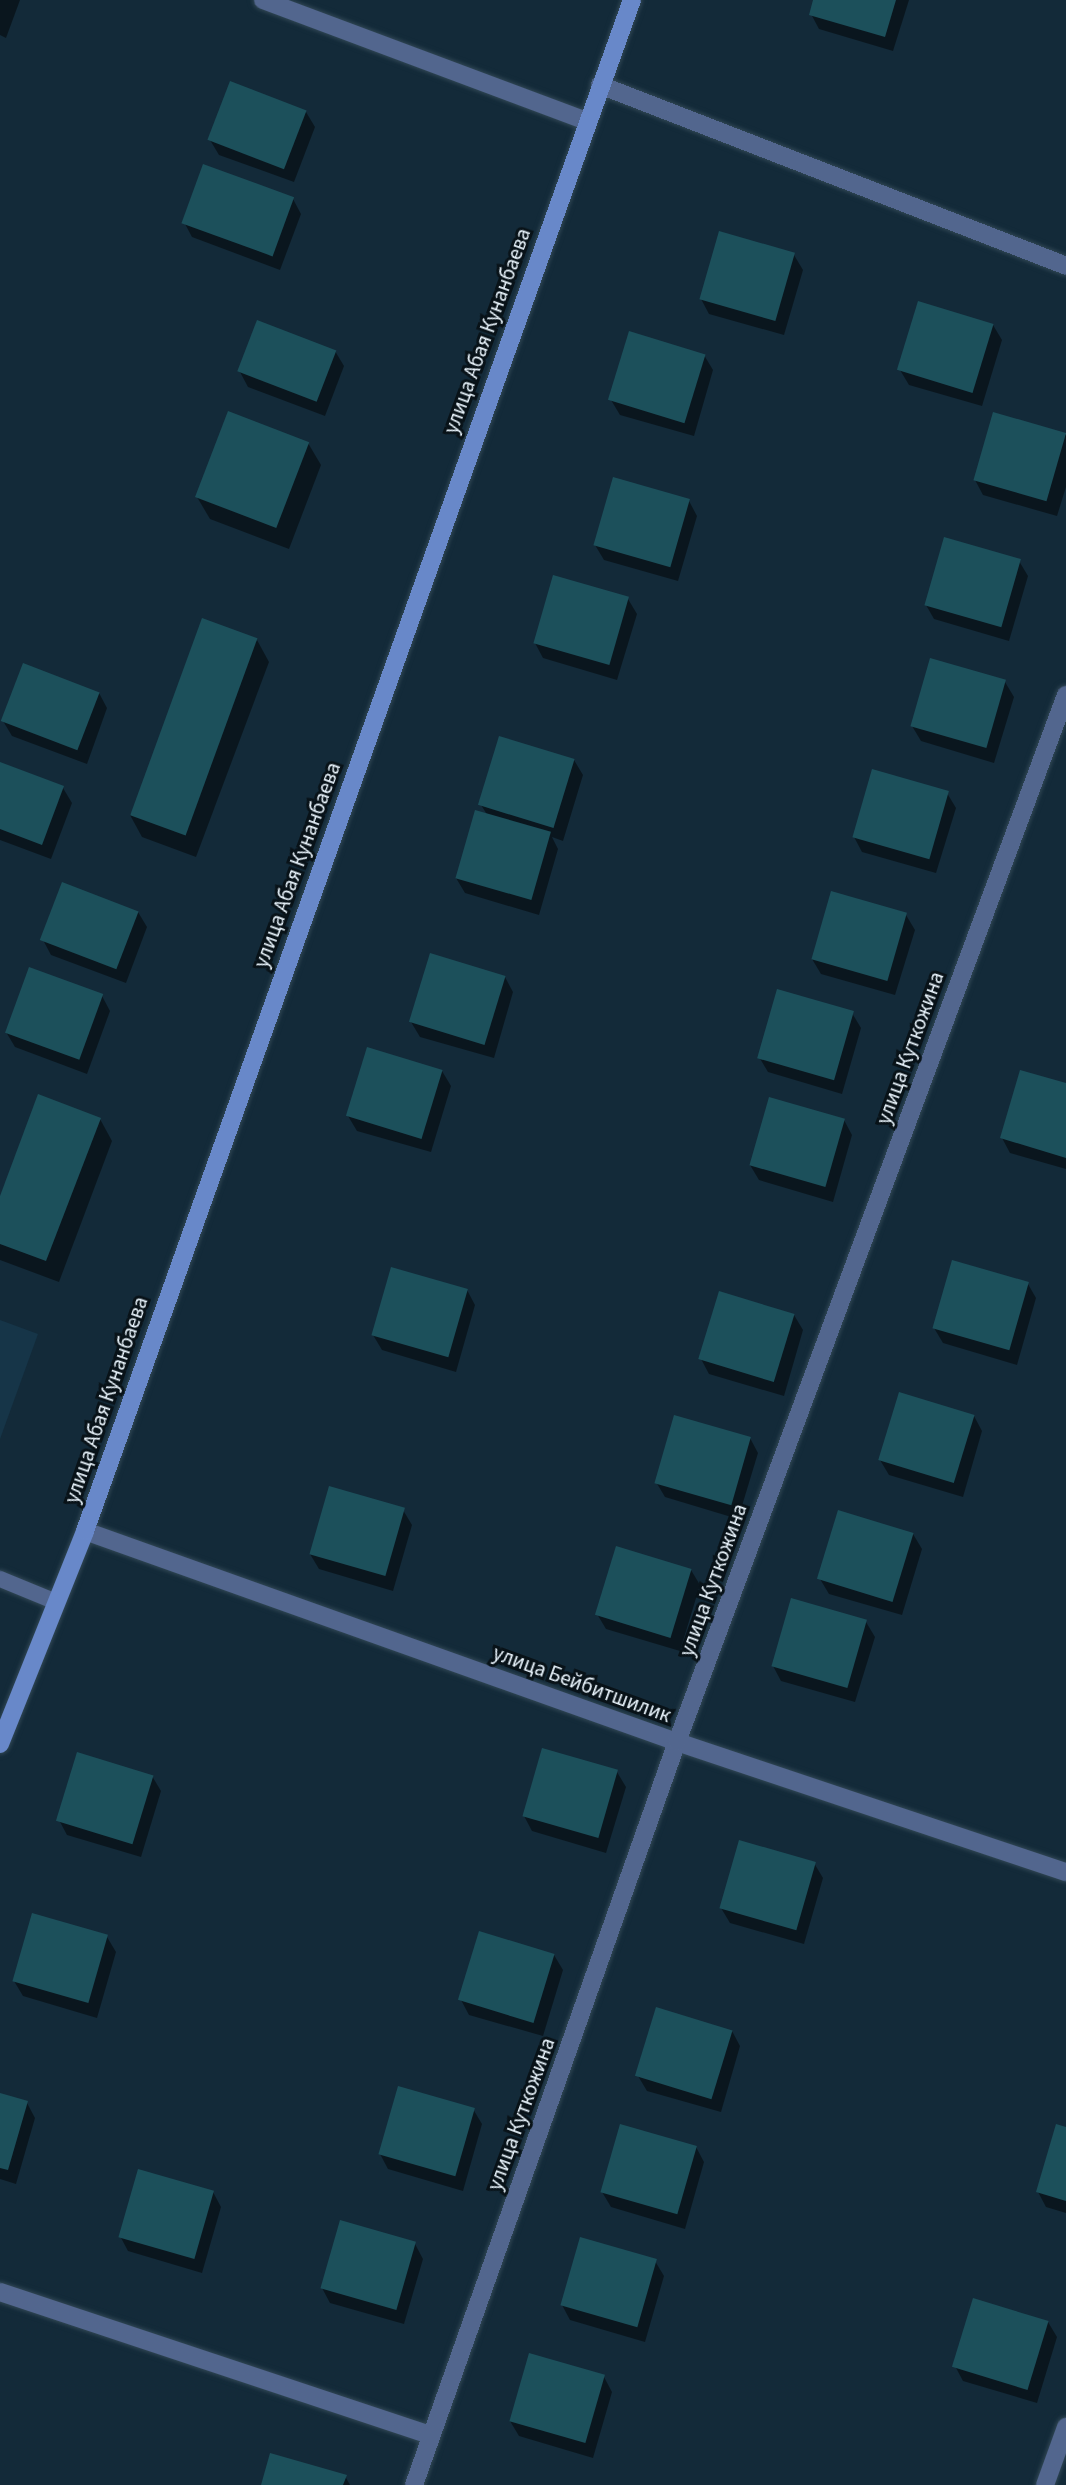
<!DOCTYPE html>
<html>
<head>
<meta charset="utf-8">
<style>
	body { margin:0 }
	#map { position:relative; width:1066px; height:2485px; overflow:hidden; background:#132a39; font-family:"Source Sans 3",sans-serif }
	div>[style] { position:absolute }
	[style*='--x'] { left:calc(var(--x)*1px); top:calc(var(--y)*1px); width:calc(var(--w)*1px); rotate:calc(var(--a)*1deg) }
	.built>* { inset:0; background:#163548 }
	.shadow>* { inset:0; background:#0007 }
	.building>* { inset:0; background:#1c505b; transform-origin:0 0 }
	.roads { filter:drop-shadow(0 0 2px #314755) drop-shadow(0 0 2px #314755) }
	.lane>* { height:16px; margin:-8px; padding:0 8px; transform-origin:8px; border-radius:8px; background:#52668e }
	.street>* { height:18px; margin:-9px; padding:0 9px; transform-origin:9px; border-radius:9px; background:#52668e }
	.secondary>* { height:18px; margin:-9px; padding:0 9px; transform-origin:9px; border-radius:9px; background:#6888c9 }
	span { translate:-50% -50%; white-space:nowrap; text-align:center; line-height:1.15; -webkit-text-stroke:6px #081218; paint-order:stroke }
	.street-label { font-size:21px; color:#ebf6fe }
</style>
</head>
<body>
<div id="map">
	<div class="built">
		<i style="clip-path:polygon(0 1320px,38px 1334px,0 1439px)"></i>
	</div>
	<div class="shadow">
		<i style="clip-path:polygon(0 0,20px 0,6px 38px,0 35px)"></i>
		<i style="clip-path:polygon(815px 0,909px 0,893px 51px,819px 29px,811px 14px)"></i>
		<i style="clip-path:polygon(306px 112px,315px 127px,294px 182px,219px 155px,210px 140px)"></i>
		<i style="clip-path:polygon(293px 199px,301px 214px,280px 270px,192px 237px,184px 222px)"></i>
		<i style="clip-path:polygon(794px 255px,803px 270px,784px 335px,709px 314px,701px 299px)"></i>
		<i style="clip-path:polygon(993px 325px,1002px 340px,982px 406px,909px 385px,900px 370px)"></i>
		<i style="clip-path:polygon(335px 351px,344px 366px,325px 416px,248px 387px,240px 372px)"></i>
		<i style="clip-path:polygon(704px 355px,713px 370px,694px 436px,620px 415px,611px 400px)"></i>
		<i style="clip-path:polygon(994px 414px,1066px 435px,1066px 487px,1057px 516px,983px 495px,975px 480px)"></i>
		<i style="clip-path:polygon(308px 443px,321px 465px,289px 549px,210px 519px,197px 497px)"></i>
		<i style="clip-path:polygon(689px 501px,697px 516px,678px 581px,604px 560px,595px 545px)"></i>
		<i style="clip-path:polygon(1019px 561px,1028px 576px,1009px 641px,934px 619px,926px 605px)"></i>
		<i style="clip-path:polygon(628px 599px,637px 614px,617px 680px,543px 658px,535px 643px)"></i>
		<i style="clip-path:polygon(257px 640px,269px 662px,196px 857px,142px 837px,130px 815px)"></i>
		<i style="clip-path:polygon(1005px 682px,1014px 697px,994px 763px,921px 741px,912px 726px)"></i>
		<i style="clip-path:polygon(99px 693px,107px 708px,87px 764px,12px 736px,3px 721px)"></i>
		<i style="clip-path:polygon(574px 760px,583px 775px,563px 841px,552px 837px,558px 849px,539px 915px,465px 893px,456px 878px,488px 816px,481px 805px)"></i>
		<i style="clip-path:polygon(0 764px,63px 788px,72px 803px,51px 859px,0 840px)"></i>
		<i style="clip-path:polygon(947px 793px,956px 808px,936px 873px,862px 852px,854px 837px)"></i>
		<i style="clip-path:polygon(138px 912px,147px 927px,126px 983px,51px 955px,43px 940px)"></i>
		<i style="clip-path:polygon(906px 915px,915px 930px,895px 995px,821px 974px,812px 959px)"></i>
		<i style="clip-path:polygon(505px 977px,513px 992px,494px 1058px,420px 1037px,411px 1022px)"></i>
		<i style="clip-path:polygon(102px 996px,110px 1011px,87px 1074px,15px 1047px,6px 1032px)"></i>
		<i style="clip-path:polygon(852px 1013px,861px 1028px,842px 1094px,768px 1072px,759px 1057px)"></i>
		<i style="clip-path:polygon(442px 1071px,451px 1086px,431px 1152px,357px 1131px,348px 1116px)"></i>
		<i style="clip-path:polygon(1066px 1085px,1066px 1169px,1010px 1153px,1002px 1138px)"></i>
		<i style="clip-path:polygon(100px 1119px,112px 1141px,59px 1282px,0 1260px,0 1201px)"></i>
		<i style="clip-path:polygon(844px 1120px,852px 1135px,833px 1202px,759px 1180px,750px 1165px)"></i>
		<i style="clip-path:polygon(1028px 1284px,1036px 1298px,1017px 1365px,943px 1343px,934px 1328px)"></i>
		<i style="clip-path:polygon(467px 1290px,475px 1305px,456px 1372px,382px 1350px,373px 1335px)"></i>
		<i style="clip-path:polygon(794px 1315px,803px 1330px,784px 1396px,709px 1374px,701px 1359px)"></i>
		<i style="clip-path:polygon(974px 1416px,982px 1431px,963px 1497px,889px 1475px,880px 1460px)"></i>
		<i style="clip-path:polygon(750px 1438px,758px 1453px,738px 1519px,665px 1497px,656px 1482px)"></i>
		<i style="clip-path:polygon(403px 1510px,412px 1525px,393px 1591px,319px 1569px,310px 1554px)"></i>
		<i style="clip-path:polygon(913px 1534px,922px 1549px,902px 1615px,829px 1594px,820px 1579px)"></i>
		<i style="clip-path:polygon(691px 1570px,700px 1585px,680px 1651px,606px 1629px,597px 1614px)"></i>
		<i style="clip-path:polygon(866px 1622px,875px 1637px,855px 1702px,781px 1681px,773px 1666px)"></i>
		<i style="clip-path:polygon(617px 1772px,626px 1787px,606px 1853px,532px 1831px,524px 1816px)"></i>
		<i style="clip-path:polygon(152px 1776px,161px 1791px,141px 1857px,67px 1835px,59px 1820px)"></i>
		<i style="clip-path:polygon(814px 1863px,823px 1878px,804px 1944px,730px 1923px,721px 1908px)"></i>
		<i style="clip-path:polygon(107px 1937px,116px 1952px,97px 2018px,23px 1996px,14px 1981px)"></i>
		<i style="clip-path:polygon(554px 1955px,563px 1970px,543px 2036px,469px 2015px,461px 2000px)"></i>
		<i style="clip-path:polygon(732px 2031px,740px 2046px,721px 2112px,647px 2091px,638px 2076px)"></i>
		<i style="clip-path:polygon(0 2095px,27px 2103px,35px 2118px,16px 2184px,0 2179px)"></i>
		<i style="clip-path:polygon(473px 2109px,482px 2124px,463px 2191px,388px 2169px,380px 2154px)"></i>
		<i style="clip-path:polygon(1066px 2129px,1066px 2213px,1046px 2207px,1038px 2192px)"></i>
		<i style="clip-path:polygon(696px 2147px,704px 2162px,685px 2229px,611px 2207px,602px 2192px)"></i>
		<i style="clip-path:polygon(213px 2192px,221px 2207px,202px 2273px,128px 2251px,120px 2236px)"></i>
		<i style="clip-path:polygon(415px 2244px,423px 2259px,404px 2324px,330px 2303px,322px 2288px)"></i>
		<i style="clip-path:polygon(655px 2261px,664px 2276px,645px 2342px,570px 2320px,562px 2305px)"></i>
		<i style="clip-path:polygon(1048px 2322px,1057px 2337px,1037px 2403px,963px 2381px,955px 2366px)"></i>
		<i style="clip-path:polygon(604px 2377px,612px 2392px,593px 2458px,519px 2436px,510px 2421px)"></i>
		<i style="clip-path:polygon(345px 2476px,350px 2485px,262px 2485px)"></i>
	</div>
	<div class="building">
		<i style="clip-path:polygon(813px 0,896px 0,885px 37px,809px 15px)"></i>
		<i style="left:230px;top:81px;width:82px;height:63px;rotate:21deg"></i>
		<i style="left:203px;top:164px;width:97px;height:63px;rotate:20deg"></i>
		<i style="left:719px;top:231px;width:79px;height:71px;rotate:16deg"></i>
		<i style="left:918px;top:301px;width:79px;height:72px;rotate:17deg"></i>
		<i style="left:257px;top:320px;width:85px;height:55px;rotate:21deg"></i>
		<i style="left:629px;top:331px;width:80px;height:72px;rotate:17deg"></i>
		<i style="left:228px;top:411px;width:87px;height:92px;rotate:21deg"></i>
		<i style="left:993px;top:412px;width:76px;height:71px;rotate:16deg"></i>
		<i style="left:613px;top:477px;width:80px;height:71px;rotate:16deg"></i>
		<i style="left:944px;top:537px;width:80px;height:71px;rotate:16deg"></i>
		<i style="left:553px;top:575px;width:79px;height:71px;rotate:16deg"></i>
		<i style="left:202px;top:618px;width:59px;height:210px;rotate:20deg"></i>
		<i style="left:930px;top:658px;width:79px;height:71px;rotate:16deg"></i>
		<i style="left:23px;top:663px;width:82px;height:62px;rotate:21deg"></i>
		<i style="left:499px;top:736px;width:79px;height:72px;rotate:17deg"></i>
		<i style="clip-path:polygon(0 762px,64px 786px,42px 845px,0 829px)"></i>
		<i style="left:872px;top:769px;width:80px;height:71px;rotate:16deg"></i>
		<i style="left:475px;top:810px;width:79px;height:71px;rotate:16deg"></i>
		<i style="left:62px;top:882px;width:82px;height:62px;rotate:21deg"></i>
		<i style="left:831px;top:891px;width:79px;height:71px;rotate:16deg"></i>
		<i style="left:430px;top:953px;width:79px;height:72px;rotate:17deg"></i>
		<i style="left:29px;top:967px;width:79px;height:70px;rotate:20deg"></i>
		<i style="left:777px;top:989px;width:80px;height:72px;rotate:16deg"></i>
		<i style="left:367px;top:1047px;width:79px;height:72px;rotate:17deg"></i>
		<i style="clip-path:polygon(1020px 1070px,1066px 1083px,1066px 1158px,1000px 1138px)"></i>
		<i style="clip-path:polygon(38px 1094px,101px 1118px,46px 1261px,0 1244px,0 1196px)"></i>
		<i style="left:769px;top:1097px;width:79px;height:71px;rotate:16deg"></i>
		<i style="left:952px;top:1260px;width:80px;height:71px;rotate:16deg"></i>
		<i style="left:391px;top:1267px;width:80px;height:71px;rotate:16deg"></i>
		<i style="left:719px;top:1291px;width:79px;height:71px;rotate:17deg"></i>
		<i style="left:899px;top:1392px;width:79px;height:71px;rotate:17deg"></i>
		<i style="left:674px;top:1415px;width:80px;height:71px;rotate:16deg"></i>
		<i style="left:329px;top:1486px;width:79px;height:71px;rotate:16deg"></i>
		<i style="left:838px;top:1510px;width:79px;height:72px;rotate:17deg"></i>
		<i style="left:616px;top:1546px;width:79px;height:72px;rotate:17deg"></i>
		<i style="left:791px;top:1598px;width:79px;height:71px;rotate:16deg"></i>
		<i style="left:542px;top:1748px;width:79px;height:71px;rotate:16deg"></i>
		<i style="left:77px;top:1752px;width:80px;height:72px;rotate:17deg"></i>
		<i style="left:739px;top:1840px;width:80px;height:71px;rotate:16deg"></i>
		<i style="left:32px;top:1913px;width:79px;height:71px;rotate:16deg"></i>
		<i style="left:479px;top:1931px;width:79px;height:72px;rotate:17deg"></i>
		<i style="left:656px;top:2007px;width:80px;height:72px;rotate:17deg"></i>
		<i style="left:398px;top:2086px;width:80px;height:71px;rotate:16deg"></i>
		<i style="clip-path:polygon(0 2093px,28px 2101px,8px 2170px,0 2168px)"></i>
		<i style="left:620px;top:2124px;width:80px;height:71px;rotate:16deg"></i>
		<i style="clip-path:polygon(1056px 2124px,1066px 2127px,1066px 2201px,1036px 2192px)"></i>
		<i style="left:138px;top:2169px;width:79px;height:71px;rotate:16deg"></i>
		<i style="left:340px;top:2220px;width:79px;height:71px;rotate:16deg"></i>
		<i style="left:580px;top:2237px;width:80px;height:71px;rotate:16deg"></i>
		<i style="left:973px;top:2298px;width:79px;height:72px;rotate:17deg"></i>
		<i style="left:529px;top:2353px;width:79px;height:71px;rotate:16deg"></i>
		<i style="clip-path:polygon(270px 2453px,347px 2475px,343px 2485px,261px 2485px)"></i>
	</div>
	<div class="roads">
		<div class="lane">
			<i style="--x:0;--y:1579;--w:61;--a:22.3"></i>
		</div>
		<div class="street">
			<i style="--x:263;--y:0;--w:346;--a:20.5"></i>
			<i style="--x:600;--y:85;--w:500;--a:21.2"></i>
			<i style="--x:85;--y:1531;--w:628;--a:19.62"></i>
			<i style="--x:677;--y:1742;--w:410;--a:18.5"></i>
			<i style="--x:0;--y:2292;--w:454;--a:18.4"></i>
			<i style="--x:414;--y:2485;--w:788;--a:-70.51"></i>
			<i style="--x:677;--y:1742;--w:1117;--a:-69.62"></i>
			<i style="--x:1045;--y:2485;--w:62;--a:-70.1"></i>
		</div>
		<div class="secondary">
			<i style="--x:0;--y:1744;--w:229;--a:-68.2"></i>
			<i style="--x:85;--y:1531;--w:1626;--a:-70.34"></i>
		</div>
	</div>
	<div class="street-label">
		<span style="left:487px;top:331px;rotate:-70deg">улица Абая Кунанбаева</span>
		<span style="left:297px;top:865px;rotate:-70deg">улица Абая Кунанбаева</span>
		<span style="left:910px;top:1048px;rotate:-70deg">улица Куткожина</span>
		<span style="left:106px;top:1400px;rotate:-71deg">улица Абая Кунанбаева</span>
		<span style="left:713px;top:1580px;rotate:-70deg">улица Куткожина</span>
		<span style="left:582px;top:1684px;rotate:20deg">улица Бейбитшилик</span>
		<span style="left:521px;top:2114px;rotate:-70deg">улица Куткожина</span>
	</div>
</div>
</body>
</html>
